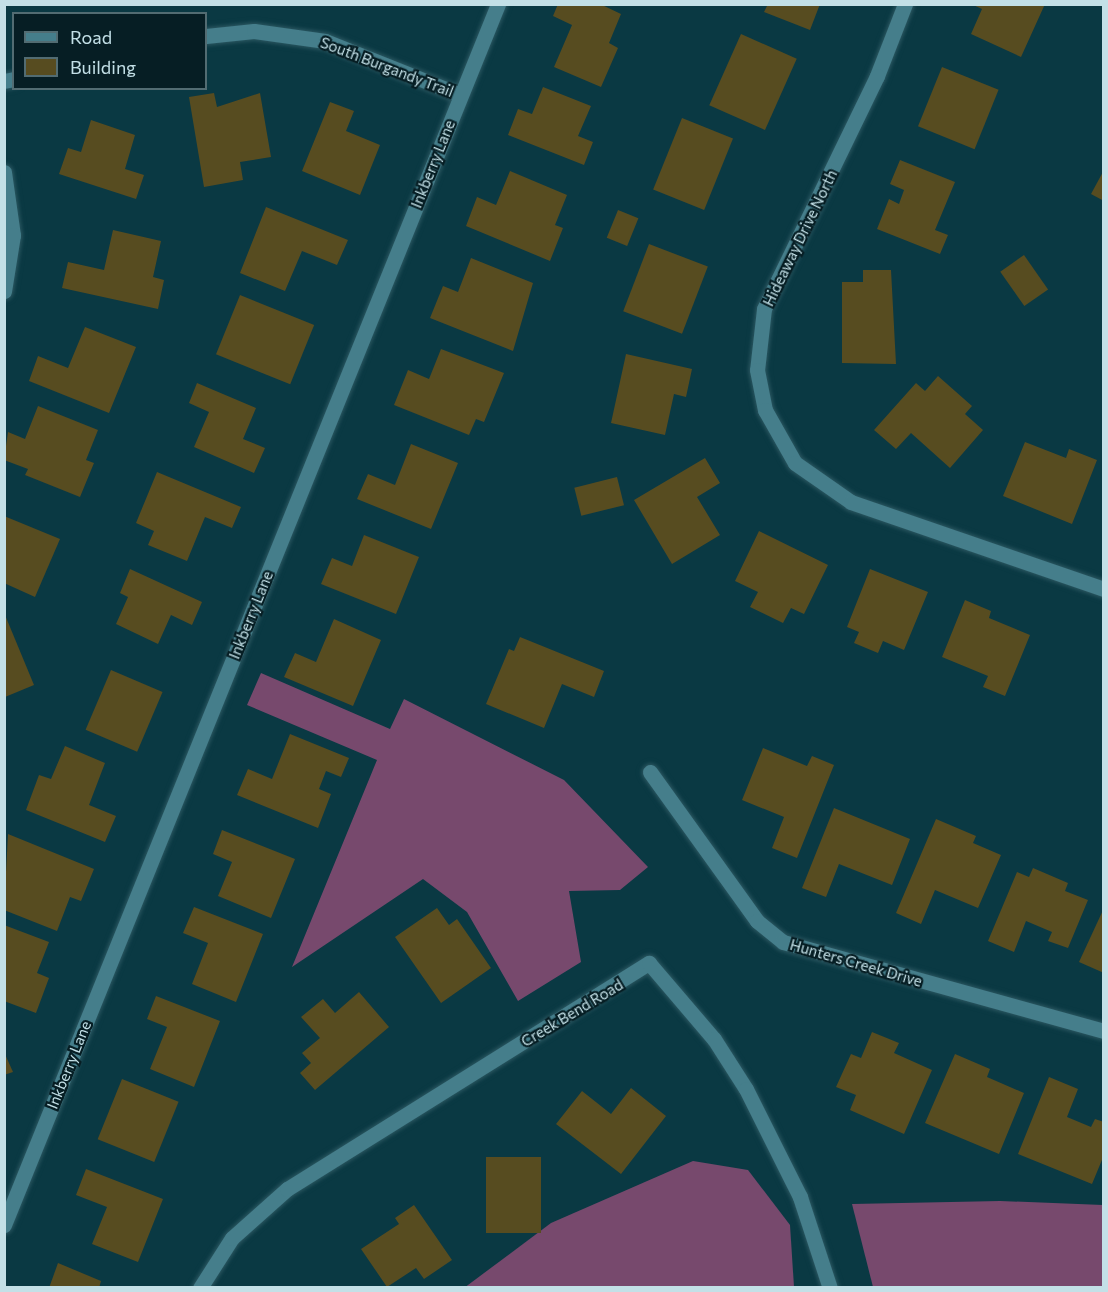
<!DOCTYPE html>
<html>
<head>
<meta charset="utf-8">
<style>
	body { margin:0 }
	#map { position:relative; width:1108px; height:1292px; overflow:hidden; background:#0a3943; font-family:Commissioner,sans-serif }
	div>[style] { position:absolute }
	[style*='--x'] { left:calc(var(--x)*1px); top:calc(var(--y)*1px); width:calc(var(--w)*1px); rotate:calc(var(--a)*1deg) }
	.forest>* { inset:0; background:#77496d }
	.building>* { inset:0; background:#574c20; transform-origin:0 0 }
	.roads { filter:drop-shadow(0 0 2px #2b5761) drop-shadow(0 0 2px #2b5761) }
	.minor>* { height:15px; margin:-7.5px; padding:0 7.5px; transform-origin:7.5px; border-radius:7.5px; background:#457e8b }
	span { translate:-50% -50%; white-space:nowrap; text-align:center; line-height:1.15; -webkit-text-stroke:4.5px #061e24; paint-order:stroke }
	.street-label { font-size:15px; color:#c3e0e7 }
	.frame { position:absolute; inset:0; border:6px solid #c3e0e7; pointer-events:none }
	.legend { position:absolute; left:12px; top:12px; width:195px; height:78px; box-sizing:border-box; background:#061e24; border:2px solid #526c72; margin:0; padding:8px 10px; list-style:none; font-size:18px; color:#c3e0e7 }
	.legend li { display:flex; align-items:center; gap:12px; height:30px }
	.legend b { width:30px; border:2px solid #526c72 }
</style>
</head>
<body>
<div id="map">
	<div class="forest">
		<i style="clip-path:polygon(261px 673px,390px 729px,404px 699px,564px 780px,648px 867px,620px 890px,569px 891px,581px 962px,518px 1001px,467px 912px,423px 879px,292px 967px,377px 760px,247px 705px)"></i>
		<i style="clip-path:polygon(693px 1161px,748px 1170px,790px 1225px,794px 1287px,464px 1288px,551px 1223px)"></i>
		<i style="clip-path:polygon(1000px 1201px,1103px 1205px,1103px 1287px,873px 1287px,852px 1204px)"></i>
	</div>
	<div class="building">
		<i style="clip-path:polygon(558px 4px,600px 4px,621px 14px,609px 43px,618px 48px,601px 87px,554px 67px,572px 25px,553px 16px)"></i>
		<i style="clip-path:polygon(768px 4px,820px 4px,810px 30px,764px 12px)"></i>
		<i style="clip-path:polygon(971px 4px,1045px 4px,1021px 57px,971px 34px,982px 9px)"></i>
		<i style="left:741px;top:34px;width:61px;height:78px;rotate:24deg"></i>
		<i style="left:942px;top:67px;width:61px;height:64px;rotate:22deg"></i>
		<i style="clip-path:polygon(543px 87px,591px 106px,578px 136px,593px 142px,584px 165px,508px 135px,518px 109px,532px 114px)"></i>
		<i style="clip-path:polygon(214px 93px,217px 107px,260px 93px,271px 157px,240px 162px,243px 180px,204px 187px,189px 97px)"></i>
		<i style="clip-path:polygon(330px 102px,354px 111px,346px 131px,380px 145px,360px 195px,302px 171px)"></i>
		<i style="left:682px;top:118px;width:55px;height:77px;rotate:22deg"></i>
		<i style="clip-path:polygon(91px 120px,135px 135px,125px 169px,144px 175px,136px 199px,59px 174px,68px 148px,81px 152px)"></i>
		<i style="clip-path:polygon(900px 160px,955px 182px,935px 230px,948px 235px,940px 254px,877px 229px,889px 199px,899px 204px,904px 190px,890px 184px)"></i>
		<i style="clip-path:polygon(1104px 170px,1104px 201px,1091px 194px)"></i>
		<i style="clip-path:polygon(510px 171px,567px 195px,555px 225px,563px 228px,550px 261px,466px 226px,477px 197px,496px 205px)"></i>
		<i style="clip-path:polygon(266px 207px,348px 240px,337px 265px,302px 251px,285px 291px,240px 273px)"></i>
		<i style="left:618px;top:210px;width:22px;height:30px;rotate:22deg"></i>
		<i style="clip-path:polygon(113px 230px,161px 241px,153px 277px,164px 280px,158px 309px,62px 288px,68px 262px,104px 270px)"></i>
		<i style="left:649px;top:244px;width:63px;height:72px;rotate:21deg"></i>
		<i style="left:1024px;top:255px;width:42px;height:29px;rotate:55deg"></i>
		<i style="clip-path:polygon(471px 258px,533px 283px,513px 351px,430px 318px,443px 286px,458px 292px)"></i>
		<i style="clip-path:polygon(863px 270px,891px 270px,896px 364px,842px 363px,842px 282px,863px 282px)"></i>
		<i style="left:240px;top:295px;width:80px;height:64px;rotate:22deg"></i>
		<i style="clip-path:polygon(85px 327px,136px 347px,109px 413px,29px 381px,38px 356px,68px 368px)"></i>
		<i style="clip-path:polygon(441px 349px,504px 373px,484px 422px,476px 419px,469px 435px,394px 405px,408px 370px,429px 379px)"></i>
		<i style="clip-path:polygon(626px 354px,692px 369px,686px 397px,674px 394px,665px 435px,611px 423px)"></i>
		<i style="clip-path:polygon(938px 376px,972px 406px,965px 414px,983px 430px,950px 468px,911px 433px,896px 449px,874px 430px,916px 383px,925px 391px)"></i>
		<i style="clip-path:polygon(197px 383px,256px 408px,243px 439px,265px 448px,254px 473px,194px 447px,209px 412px,189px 403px)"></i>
		<i style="clip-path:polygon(38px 406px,98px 430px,86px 460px,94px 463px,80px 497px,25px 475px,28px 469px,4px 460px,8px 432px,25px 439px)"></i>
		<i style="clip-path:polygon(1025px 442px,1066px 458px,1069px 449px,1097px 460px,1072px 524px,1003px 496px)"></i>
		<i style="clip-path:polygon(411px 444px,458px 463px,431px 529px,357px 499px,368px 474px,395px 485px)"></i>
		<i style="clip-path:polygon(705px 458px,720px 483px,697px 497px,720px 535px,672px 564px,634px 500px)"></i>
		<i style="clip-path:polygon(157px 472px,241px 507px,232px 528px,205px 517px,187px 561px,148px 545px,154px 531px,136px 523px)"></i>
		<i style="left:617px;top:477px;width:29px;height:44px;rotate:76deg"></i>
		<i style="clip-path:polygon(4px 516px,60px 539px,35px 597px,4px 583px)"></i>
		<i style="clip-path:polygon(759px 531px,828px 565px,804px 614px,791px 608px,783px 623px,750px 607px,758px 592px,735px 581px)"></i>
		<i style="clip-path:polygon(364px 535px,419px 557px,396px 614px,321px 584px,332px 558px,352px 566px)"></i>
		<i style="clip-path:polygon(130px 569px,202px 602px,192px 625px,171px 615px,158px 644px,116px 624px,128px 597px,120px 593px)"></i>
		<i style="clip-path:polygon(870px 569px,928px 592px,904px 650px,883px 641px,878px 653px,854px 643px,859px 632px,847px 627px)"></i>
		<i style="clip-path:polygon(965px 600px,991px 611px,989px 618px,1030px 635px,1005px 696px,983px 687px,988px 676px,942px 657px)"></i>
		<i style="clip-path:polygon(5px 615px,34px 685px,5px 697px)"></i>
		<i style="clip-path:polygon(334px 619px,381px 640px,353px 706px,284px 677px,295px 653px,316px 662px)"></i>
		<i style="clip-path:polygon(520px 637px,604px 671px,594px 697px,562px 684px,544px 728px,486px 704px,509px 649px,514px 651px)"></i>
		<i style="left:111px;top:670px;width:56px;height:65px;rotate:23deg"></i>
		<i style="clip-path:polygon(290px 734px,349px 758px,341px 777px,326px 771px,319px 789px,331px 794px,318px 828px,237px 795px,248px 769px,272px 779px)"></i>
		<i style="clip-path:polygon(65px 746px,105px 763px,89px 805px,116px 816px,105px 842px,26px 810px,39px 775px,51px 779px)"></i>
		<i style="clip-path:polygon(763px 748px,807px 766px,812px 756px,834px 765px,797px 858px,772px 848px,784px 817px,742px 800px)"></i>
		<i style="clip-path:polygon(834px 808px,910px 839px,892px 885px,839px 864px,826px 897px,802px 888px)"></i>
		<i style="clip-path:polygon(936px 819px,976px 836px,973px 843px,1001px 855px,978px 908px,935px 890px,921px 924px,896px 913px)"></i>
		<i style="clip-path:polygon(222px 830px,295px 859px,271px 918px,218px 896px,232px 862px,213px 854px)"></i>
		<i style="clip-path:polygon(8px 834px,94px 869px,81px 901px,70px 897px,57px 931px,4px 910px)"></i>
		<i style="clip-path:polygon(1033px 868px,1068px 883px,1065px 891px,1088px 900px,1068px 948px,1048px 941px,1052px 932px,1026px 921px,1014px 952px,988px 941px,1017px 872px,1029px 877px)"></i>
		<i style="clip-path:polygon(194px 907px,263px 934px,236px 1002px,192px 984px,208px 943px,183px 933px)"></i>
		<i style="clip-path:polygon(437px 908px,449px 925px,457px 919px,491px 968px,441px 1003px,395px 937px)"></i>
		<i style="clip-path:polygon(1104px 908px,1104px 973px,1079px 962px)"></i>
		<i style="clip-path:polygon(4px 925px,49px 942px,37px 973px,49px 978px,36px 1013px,4px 1001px)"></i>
		<i style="clip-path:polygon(359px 992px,389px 1027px,315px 1090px,300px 1073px,311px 1063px,302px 1053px,320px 1038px,301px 1017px,323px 999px,335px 1013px)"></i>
		<i style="clip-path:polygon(156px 996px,220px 1021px,194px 1087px,150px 1069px,167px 1027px,147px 1019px)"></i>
		<i style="clip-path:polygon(872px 1032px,899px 1043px,894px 1053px,932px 1070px,904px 1134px,850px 1110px,856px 1095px,836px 1087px,851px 1054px,861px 1058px)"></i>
		<i style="clip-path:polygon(4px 1052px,13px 1072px,4px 1075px)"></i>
		<i style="clip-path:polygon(955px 1054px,990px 1069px,987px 1077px,1024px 1093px,999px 1154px,925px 1123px)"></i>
		<i style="clip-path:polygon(1049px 1077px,1078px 1089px,1067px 1117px,1091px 1127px,1095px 1119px,1104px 1122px,1104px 1155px,1092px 1184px,1018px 1154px)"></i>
		<i style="left:122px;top:1079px;width:61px;height:65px;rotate:22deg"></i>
		<i style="clip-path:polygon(631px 1088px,666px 1116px,621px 1174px,556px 1124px,582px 1091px,611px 1114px)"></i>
		<i style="left:486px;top:1157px;width:55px;height:76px"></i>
		<i style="clip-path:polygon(86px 1169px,163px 1199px,138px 1262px,92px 1244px,107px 1207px,76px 1195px)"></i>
		<i style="clip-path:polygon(414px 1205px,452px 1260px,424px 1279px,416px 1268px,387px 1287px,361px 1249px,399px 1224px,395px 1218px)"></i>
		<i style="clip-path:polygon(58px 1263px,101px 1281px,99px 1288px,49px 1288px)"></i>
	</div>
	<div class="roads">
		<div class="minor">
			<i style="--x:905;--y:4;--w:77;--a:111.3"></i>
			<i style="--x:877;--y:76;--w:259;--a:115.9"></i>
			<i style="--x:764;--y:309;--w:61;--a:96.5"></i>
			<i style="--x:757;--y:370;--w:41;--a:78.7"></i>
			<i style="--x:765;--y:410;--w:61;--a:60.5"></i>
			<i style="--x:795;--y:463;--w:68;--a:34.9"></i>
			<i style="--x:851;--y:502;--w:268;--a:19"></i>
			<i style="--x:206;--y:36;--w:48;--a:-5.9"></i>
			<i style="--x:254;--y:31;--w:72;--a:8"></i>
			<i style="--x:325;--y:41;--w:146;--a:21.7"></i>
			<i style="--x:4;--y:81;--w:10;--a:-11"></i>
			<i style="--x:4;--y:172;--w:64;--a:81.9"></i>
			<i style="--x:13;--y:235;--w:57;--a:99.1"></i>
			<i style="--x:650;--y:772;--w:183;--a:54.3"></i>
			<i style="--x:757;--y:921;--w:33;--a:39"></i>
			<i style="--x:783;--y:942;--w:333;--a:15.5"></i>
			<i style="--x:4;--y:1225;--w:1317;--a:-67.97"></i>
			<i style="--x:200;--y:1288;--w:59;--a:-57.4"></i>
			<i style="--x:232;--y:1238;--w:74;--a:-41.7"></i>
			<i style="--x:287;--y:1189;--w:427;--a:-32"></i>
			<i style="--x:649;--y:963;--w:100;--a:49.5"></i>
			<i style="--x:714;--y:1039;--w:59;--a:57.4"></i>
			<i style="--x:746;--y:1089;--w:121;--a:63.4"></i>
			<i style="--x:800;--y:1197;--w:96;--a:71.8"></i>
		</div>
	</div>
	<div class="street-label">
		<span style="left:387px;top:67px;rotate:21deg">South Burgandy Trail</span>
		<span style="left:433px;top:164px;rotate:-68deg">Inkberry Lane</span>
		<span style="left:800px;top:238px;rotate:-64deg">Hideaway Drive North</span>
		<span style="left:251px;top:615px;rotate:-68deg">Inkberry Lane</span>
		<span style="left:856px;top:963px;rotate:16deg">Hunters Creek Drive</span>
		<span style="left:572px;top:1013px;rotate:-31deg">Creek Bend Road</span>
		<span style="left:69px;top:1065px;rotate:-68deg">Inkberry Lane</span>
	</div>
	<div class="frame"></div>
	<ul class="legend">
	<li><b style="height:8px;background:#457e8b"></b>Road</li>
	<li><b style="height:16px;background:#574c20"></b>Building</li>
	</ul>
</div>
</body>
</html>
